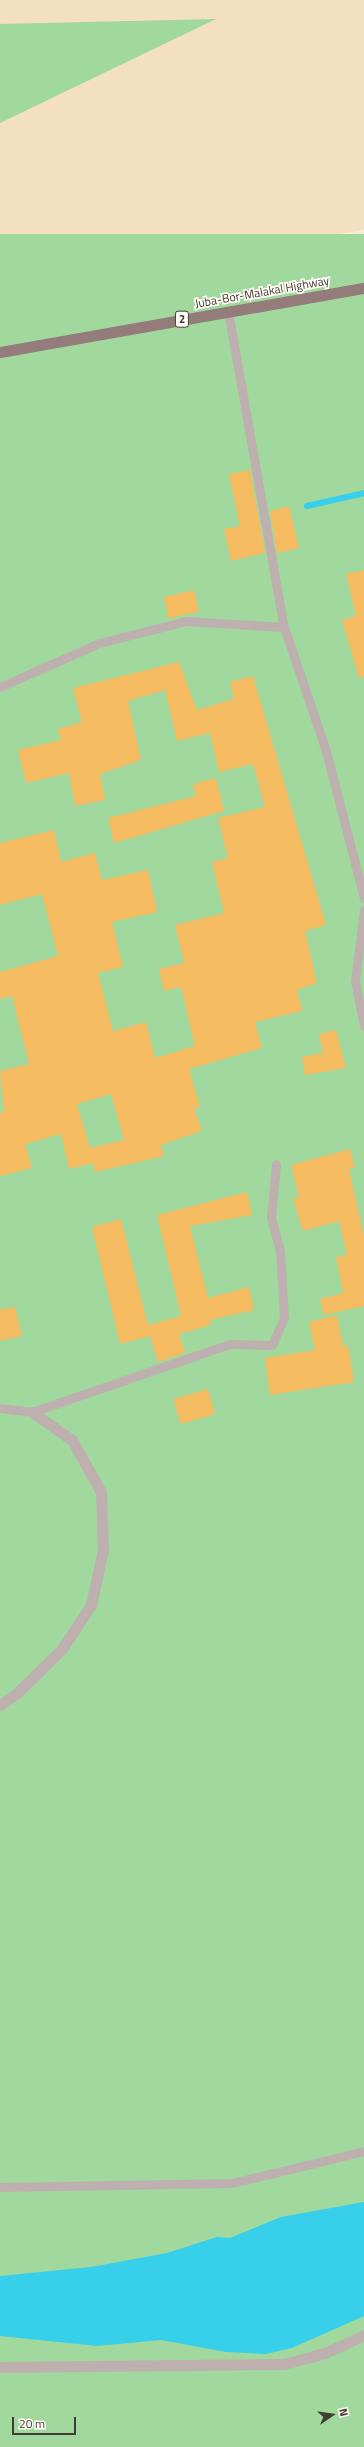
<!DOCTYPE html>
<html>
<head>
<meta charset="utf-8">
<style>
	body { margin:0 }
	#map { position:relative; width:364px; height:2447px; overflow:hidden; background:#fcecd6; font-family:"Titillium Web",sans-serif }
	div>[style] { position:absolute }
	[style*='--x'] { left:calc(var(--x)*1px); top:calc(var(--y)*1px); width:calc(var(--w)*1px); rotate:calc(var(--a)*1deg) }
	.built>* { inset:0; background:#f3dfc2 }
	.green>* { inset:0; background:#a0d89e; transform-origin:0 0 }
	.water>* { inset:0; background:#38cfeb }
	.stream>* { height:6px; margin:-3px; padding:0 3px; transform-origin:3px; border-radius:3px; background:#38cfeb }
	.building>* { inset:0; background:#f4bb60; transform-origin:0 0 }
	.service>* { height:9px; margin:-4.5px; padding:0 4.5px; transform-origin:4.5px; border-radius:4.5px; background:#beb0af }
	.minor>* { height:11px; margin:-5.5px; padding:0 5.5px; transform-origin:5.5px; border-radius:5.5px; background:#beb0af }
	.primary>* { height:11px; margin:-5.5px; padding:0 5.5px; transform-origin:5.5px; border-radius:5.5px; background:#937c7a }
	span { translate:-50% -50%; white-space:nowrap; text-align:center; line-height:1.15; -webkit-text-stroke:3.5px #fffcf7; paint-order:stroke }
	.shield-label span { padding:1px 3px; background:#fffcf7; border:1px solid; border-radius:3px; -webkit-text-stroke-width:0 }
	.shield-label { font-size:11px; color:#423c33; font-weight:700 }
	.street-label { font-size:12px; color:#423c33 }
	.north { position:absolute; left:312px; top:2395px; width:40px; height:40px; -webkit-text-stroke:3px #fffcf7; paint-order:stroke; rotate:77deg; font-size:11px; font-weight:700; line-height:16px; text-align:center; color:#423c33 }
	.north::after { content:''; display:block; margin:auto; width:14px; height:18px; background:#423c33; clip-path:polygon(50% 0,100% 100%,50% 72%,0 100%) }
	.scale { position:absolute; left:12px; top:2417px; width:64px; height:18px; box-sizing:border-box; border:2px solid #423c33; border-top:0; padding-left:5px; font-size:12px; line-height:14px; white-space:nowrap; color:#423c33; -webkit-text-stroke:3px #fffcf7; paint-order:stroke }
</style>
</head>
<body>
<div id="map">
	<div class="built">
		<i style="clip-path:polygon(0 0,364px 0,364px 230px,0 288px)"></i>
	</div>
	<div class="green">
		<i style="clip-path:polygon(216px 19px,0 123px,0 24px)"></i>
		<i style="left:364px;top:234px;width:2213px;height:374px;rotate:90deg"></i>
	</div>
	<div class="water">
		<i style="clip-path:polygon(364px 2202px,364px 2316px,292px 2348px,266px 2354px,226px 2352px,161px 2340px,97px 2346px,0 2336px,0 2276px,91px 2267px,167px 2253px,217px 2237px,230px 2238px,281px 2217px)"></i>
	</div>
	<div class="stream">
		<i style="--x:307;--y:506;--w:58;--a:-12.8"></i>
	</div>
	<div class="building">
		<i style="clip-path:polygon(250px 470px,265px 553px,231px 561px,224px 529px,240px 526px,229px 474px)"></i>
		<i style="clip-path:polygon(289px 506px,299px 548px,277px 553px,270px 511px)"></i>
		<i style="clip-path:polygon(364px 570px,364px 677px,359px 678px,342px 620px,356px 616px,346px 574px)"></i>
		<i style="left:194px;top:590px;width:22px;height:31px;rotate:77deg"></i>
		<i style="clip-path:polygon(evenodd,179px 662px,197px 710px,234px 699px,230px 682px,253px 676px,326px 925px,305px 931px,317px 983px,297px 990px,302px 1011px,255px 1022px,262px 1048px,189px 1069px,200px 1107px,194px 1108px,202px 1131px,161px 1145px,164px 1156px,95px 1172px,93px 1163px,69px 1169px,61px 1134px,25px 1144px,32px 1168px,0 1176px,0 1113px,4px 1112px,0 1071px,29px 1064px,12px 996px,0 999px,0 972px,58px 956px,42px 894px,0 905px,0 843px,54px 830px,61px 862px,95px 853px,102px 880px,148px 870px,157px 912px,112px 922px,123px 967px,98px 973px,113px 1031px,146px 1022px,155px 1058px,195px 1046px,181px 987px,164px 991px,159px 969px,184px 963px,175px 925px,224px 913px,212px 862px,228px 858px,218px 818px,265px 807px,253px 764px,219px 772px,210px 733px,177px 741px,165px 690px,128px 701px,141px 760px,100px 774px,105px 800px,75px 806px,69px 773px,26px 783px,18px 750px,61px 740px,58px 729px,82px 722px,73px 688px,179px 662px,111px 1094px,124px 1140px,90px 1148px,77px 1104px,111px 1094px)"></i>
		<i style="clip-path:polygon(216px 778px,224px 811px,114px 843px,108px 818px,196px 796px,193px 784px)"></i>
		<i style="clip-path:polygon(336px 1030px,346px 1068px,305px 1075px,302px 1057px,323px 1053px,319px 1034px)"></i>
		<i style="clip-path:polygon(350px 1149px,355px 1168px,349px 1169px,364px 1237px,364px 1306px,324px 1315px,320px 1299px,343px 1293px,336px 1257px,347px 1255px,339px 1221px,303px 1231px,293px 1199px,299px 1197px,291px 1165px)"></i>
		<i style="clip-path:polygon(247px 1192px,252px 1215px,190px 1226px,208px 1298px,249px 1287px,254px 1310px,210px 1320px,211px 1325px,179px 1334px,185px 1353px,158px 1362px,150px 1336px,120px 1344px,92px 1227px,121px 1219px,148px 1325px,181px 1316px,157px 1215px)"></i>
		<i style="clip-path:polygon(15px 1307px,22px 1336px,0 1341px,0 1310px)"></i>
		<i style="clip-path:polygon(337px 1315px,343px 1346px,348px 1345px,354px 1382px,270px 1395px,265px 1358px,315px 1350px,309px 1322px)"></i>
		<i style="left:208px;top:1389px;width:26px;height:36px;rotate:74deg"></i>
	</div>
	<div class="service">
		<i style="--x:228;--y:311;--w:321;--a:80"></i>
		<i style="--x:284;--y:627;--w:131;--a:71.3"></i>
		<i style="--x:326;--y:751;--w:152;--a:75.5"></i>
		<i style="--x:0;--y:687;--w:108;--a:-24"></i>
		<i style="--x:99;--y:643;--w:90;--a:-14.2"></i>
		<i style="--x:186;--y:621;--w:98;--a:3.5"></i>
		<i style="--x:364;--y:910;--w:72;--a:97.2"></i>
		<i style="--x:355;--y:981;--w:46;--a:78.7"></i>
		<i style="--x:0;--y:1408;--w:32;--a:7"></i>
		<i style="--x:32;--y:1412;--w:209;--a:-19"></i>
		<i style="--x:230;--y:1344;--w:42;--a:1.4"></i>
		<i style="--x:272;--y:1345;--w:30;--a:-66"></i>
		<i style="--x:284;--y:1318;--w:67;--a:-93.4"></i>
		<i style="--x:280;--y:1251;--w:35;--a:-105"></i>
		<i style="--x:271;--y:1217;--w:53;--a:-84.6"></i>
		<i style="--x:0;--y:2187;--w:232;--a:-1"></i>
		<i style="--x:232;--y:2183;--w:136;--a:-13.6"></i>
	</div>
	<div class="minor">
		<i style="--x:0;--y:1705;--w:21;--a:-35"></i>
		<i style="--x:17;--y:1693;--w:63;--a:-44.4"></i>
		<i style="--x:62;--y:1649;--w:53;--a:-56.6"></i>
		<i style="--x:91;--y:1605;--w:56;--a:-77.7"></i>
		<i style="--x:103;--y:1550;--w:58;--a:-92"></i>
		<i style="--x:101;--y:1492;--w:60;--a:-119.1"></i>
		<i style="--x:72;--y:1440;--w:49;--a:-145"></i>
		<i style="--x:0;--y:2367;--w:284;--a:-0.6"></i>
		<i style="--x:284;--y:2364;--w:42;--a:-15"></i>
		<i style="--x:325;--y:2353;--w:43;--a:-24.8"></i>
	</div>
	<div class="primary">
		<i style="--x:0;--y:352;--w:370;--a:-10"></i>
	</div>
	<div class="shield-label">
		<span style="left:182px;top:319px">2</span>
	</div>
	<div class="street-label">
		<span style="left:262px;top:292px;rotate:-10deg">Juba-Bor-Malakal Highway</span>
	</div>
	<div class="north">N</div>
	<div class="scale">20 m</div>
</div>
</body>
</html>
